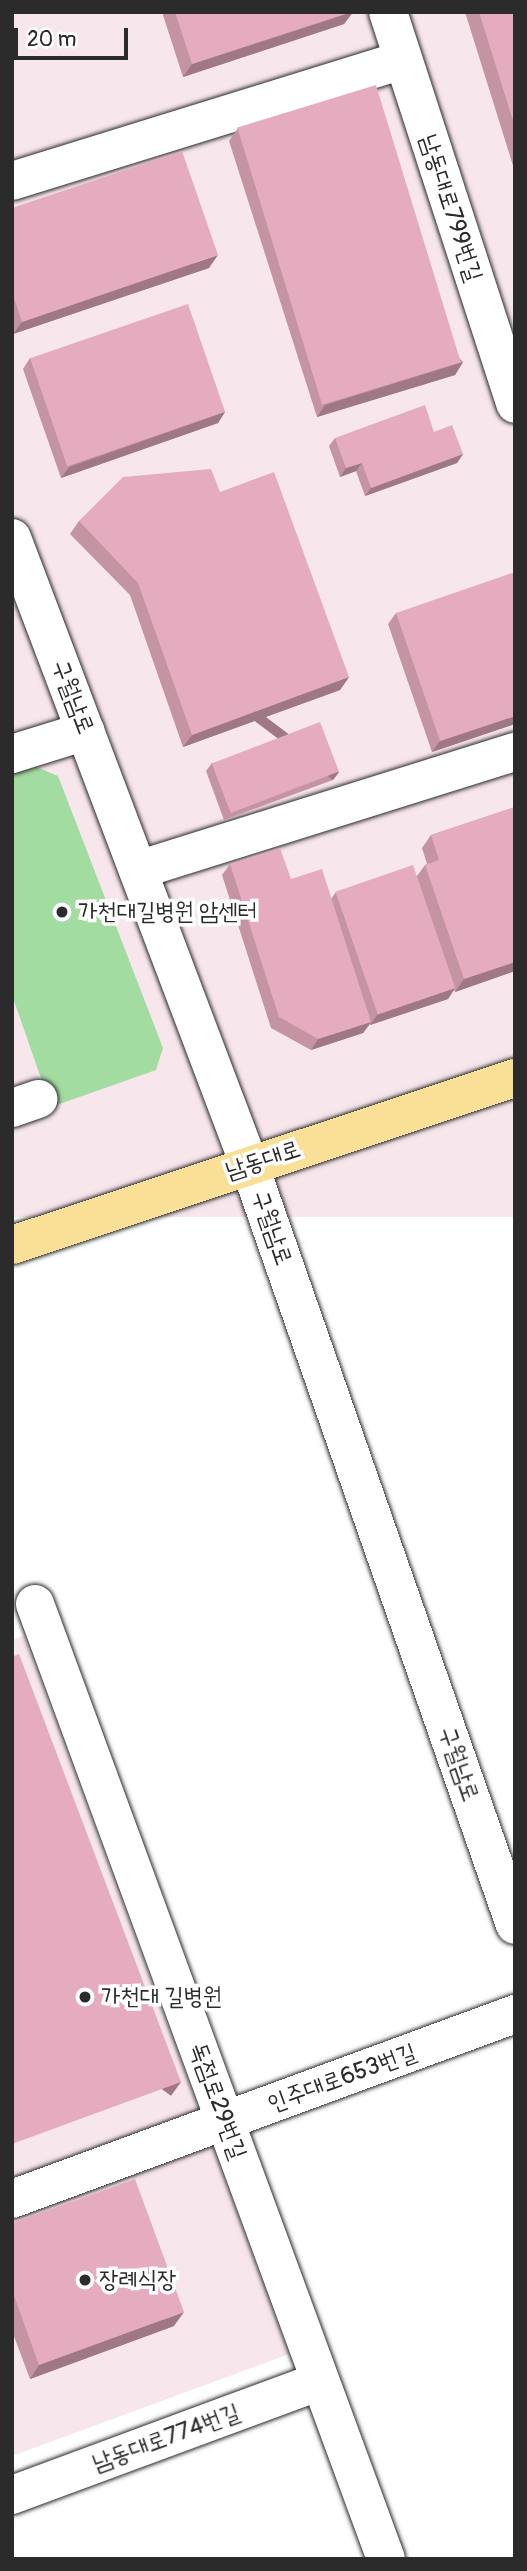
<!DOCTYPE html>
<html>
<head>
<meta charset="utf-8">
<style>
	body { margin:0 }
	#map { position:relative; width:527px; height:2571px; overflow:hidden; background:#fff; font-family:Pangolin,"Poor Story",sans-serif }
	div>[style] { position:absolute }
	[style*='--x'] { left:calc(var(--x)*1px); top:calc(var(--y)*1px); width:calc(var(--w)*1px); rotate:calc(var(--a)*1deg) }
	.built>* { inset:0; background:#f7e6ec; transform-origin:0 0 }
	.green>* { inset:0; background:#a2dca1 }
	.roads { filter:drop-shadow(0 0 2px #2b2b2b) drop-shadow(0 0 2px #2b2b2b) }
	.minor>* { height:38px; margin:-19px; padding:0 19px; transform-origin:19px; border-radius:19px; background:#fff }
	.major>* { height:38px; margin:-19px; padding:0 19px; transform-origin:19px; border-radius:19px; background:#fadf96 }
	.wall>* { inset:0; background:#c494a3 }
	.shaded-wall>* { inset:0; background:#a07885; transform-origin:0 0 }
	.building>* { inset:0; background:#e4acbe; transform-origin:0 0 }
	.dots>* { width:19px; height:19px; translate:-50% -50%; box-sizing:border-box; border:4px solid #fff; border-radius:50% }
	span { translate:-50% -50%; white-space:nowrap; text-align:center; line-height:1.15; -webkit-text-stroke:7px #fff; paint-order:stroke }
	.street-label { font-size:24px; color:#2b2b2b }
	.poi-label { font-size:24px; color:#2b2b2b }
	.left { translate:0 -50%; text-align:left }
	.frame { position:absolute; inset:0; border:14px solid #2b2b2b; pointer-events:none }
	.scale { position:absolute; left:14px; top:28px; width:114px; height:32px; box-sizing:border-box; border:4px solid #2b2b2b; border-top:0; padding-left:9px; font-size:21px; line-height:24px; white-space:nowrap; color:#2b2b2b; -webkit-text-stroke:5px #fff; paint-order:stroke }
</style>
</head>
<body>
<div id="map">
	<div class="built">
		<i style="left:12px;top:12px;width:503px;height:1205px"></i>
		<i style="clip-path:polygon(24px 1636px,289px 2354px,12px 2456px,12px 1640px)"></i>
	</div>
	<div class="green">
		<i style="clip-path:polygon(36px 767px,58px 776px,163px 1048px,156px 1070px,51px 1107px,12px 995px,12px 774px)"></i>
	</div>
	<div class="roads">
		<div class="minor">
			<i style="--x:388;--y:12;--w:412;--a:72"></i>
			<i style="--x:12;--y:181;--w:409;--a:-17.2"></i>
			<i style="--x:12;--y:538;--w:669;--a:69.26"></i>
			<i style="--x:249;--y:1164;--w:806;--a:70.73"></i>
			<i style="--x:12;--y:754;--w:77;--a:-17.3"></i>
			<i style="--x:138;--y:870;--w:395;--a:-17.4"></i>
			<i style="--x:12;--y:1108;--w:28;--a:-19"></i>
			<i style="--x:35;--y:1604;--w:1017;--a:69.82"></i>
			<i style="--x:12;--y:2199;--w:536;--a:-20.19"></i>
			<i style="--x:12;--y:2495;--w:328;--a:-20.3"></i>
		</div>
		<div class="major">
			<i style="--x:12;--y:1245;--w:530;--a:-18.37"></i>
		</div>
	</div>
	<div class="wall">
		<i style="clip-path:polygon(162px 12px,353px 12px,344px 24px,183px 77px)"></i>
		<i style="clip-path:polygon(465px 12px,515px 12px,515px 172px)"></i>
		<i style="clip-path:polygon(238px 128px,463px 362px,455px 375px,317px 417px,229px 141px)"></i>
		<i style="clip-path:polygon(12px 208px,209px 268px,13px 334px,12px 331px)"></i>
		<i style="clip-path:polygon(30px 358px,225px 412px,218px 423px,61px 478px,23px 369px)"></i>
		<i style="clip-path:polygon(434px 432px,463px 454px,457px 463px,365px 496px,356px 471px,340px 477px,329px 446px,335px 438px)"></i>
		<i style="clip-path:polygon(220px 492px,349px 677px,340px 690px,183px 747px,130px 595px,70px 534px,79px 521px)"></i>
		<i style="clip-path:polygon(396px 613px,515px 724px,432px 752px,388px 624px)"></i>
		<i style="clip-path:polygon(212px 763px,339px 772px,333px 780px,224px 820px,206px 771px)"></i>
		<i style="clip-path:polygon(515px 807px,515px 971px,455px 992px,454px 990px,448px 999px,370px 1025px,370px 1024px,363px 1033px,311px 1050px,271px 1028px,222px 875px,230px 864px,291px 879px,331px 899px,336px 892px,417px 876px,425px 865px,427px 864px,422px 848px,431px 835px)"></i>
		<i style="clip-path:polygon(12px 2223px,174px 2326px,30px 2379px,12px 2331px)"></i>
	</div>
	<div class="shaded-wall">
		<i style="clip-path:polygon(353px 12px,344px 24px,183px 77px,192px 64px)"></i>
		<i style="clip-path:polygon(218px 255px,209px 268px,13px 334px,22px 322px)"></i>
		<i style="clip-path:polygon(463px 362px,455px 375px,317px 417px,325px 405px)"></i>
		<i style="clip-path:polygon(225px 412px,218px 423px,61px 478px,69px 467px)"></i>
		<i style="clip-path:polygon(463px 454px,457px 463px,365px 496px,371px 488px)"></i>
		<i style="clip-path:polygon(362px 463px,356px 471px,340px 477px,346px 468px)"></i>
		<i style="clip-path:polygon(349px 677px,340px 690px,183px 747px,192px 735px)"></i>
		<i style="clip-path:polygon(515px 716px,515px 724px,432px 752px,440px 741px)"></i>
		<i style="left:339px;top:772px;width:10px;height:116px;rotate:127deg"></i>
		<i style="clip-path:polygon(515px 962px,515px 971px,455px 992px,464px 979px)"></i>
		<i style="clip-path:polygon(455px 988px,448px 999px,370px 1025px,378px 1014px)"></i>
		<i style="clip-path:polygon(371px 1022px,363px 1033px,311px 1050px,318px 1039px)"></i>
		<i style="left:181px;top:2082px;width:17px;height:180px;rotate:126deg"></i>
		<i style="clip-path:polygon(184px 2312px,174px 2326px,30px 2379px,39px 2365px)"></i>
	</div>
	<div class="building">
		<i style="clip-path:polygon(175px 12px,351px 12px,192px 64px)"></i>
		<i style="clip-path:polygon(479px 12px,515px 12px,515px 127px)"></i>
		<i style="left:376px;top:85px;width:290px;height:145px;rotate:73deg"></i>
		<i style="clip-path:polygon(182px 151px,218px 255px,22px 322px,12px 292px,12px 208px)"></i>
		<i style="left:188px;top:304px;width:114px;height:167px;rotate:71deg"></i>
		<i style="clip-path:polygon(425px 405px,434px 432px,452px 425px,463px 454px,371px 488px,362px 463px,346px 468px,335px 438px)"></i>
		<i style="clip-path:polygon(211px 469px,220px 492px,274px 472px,349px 677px,192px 735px,138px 583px,79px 521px,123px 477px)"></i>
		<i style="clip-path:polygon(515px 572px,515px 716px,440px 741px,396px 613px)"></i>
		<i style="left:320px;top:722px;width:53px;height:116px;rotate:69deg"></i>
		<i style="clip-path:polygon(515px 807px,515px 962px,464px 979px,425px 865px,439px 860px,431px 835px)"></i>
		<i style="clip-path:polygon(280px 848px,291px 879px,322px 869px,371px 1022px,318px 1039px,279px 1017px,230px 864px)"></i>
		<i style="left:413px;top:865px;width:130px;height:82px;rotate:71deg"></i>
		<i style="clip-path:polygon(19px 1654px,181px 2082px,12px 2144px,12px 1657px)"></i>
		<i style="clip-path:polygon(135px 2179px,184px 2312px,39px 2365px,12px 2290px,12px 2223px)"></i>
	</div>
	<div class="dots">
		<i style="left:62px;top:912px;background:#2b2b2b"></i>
		<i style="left:85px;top:1997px;background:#2b2b2b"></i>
		<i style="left:85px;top:2280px;background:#2b2b2b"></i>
	</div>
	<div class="street-label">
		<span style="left:451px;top:208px;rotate:72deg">남동대로799번길</span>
		<span style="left:73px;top:697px;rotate:69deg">구월남로</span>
		<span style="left:263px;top:1160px;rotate:-18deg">남동대로</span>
		<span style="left:272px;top:1228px;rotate:71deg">구월남로</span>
		<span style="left:459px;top:1764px;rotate:71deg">구월남로</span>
		<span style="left:342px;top:2078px;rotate:-20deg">인주대로653번길</span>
		<span style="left:218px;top:2101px;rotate:70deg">독점로29번길</span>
		<span style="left:166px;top:2438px;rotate:-20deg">남동대로774번길</span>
	</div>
	<div class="poi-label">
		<span class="left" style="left:78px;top:912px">가천대길병원 암센터</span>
		<span class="left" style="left:101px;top:1997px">가천대 길병원</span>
		<span class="left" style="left:99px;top:2280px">장례식장</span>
	</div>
	<div class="frame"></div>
	<div class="scale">20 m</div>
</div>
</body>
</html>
